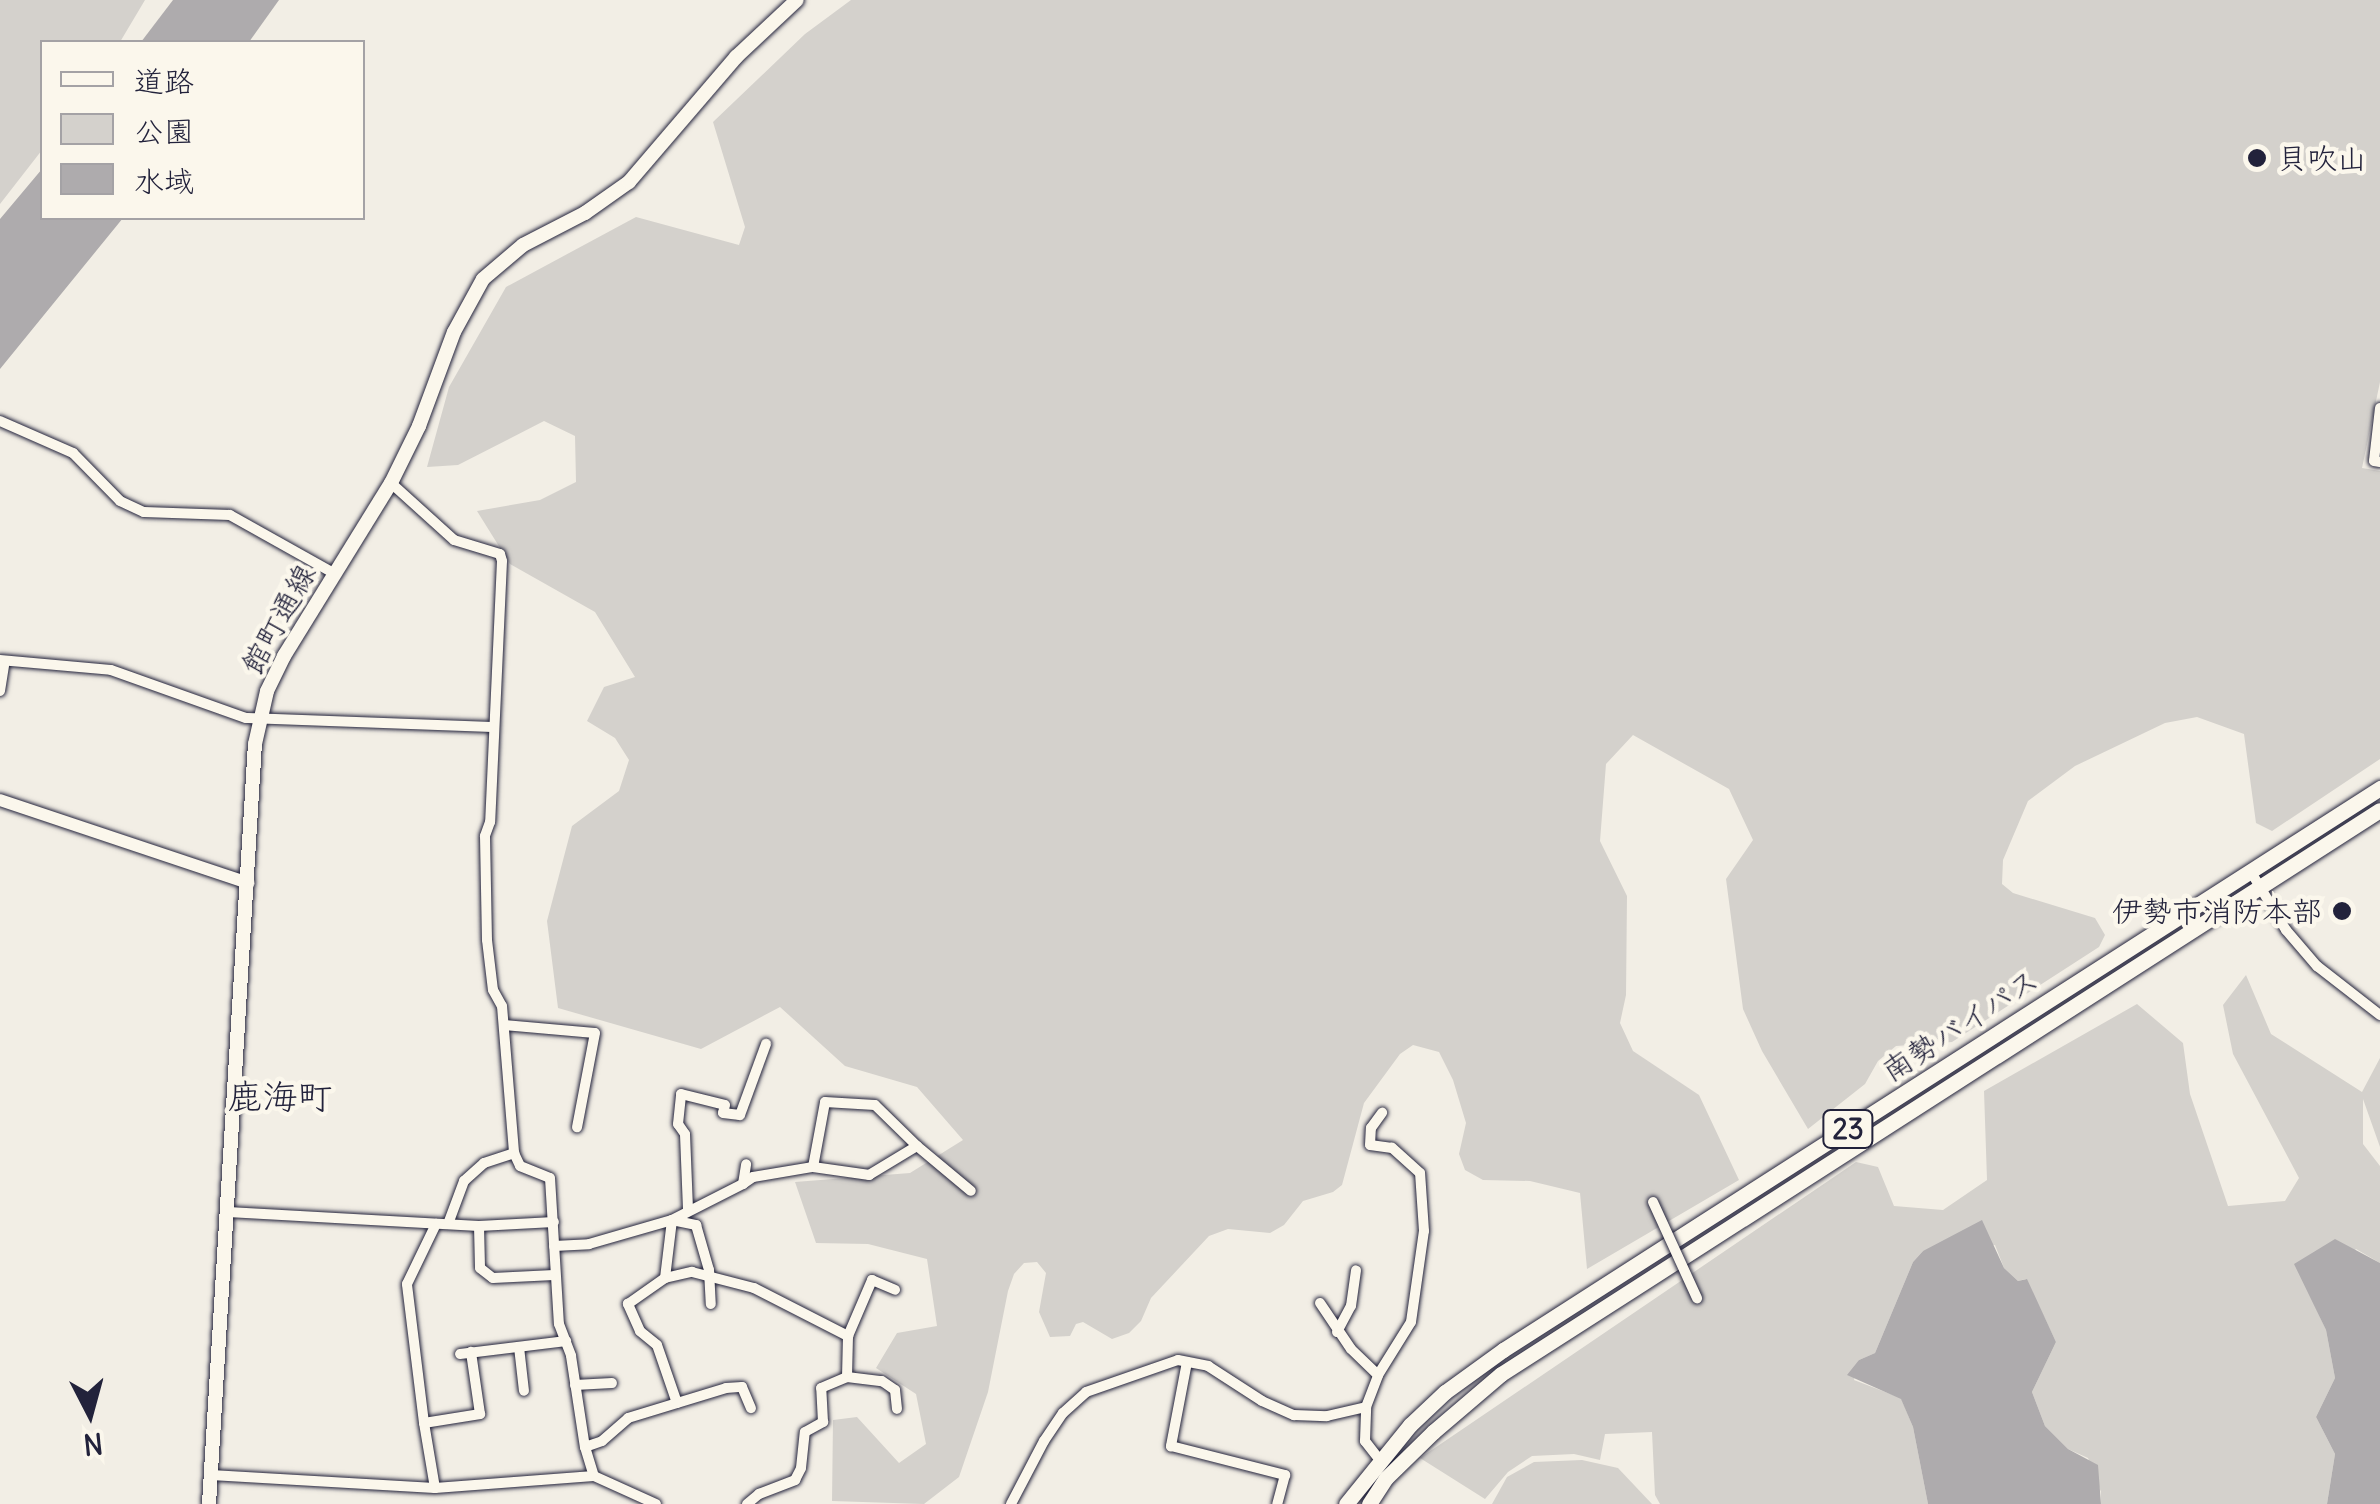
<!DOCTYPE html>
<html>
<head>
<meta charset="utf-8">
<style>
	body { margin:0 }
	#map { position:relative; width:2380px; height:1504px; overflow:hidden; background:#f2eee5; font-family:Delius,"Klee One",sans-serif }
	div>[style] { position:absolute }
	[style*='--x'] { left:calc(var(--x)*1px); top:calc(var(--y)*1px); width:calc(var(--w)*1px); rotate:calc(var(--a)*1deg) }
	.green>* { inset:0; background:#d4d1cc }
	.water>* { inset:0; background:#aeabad }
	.roads { filter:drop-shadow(0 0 2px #22223b) drop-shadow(0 0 2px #22223b) }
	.minor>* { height:10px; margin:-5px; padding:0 5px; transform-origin:5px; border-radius:5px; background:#fbf7ec }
	.tertiary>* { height:12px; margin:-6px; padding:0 6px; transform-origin:6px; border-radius:6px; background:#fbf7ec }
	.secondary>* { height:14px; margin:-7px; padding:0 7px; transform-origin:7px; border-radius:7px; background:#fbf7ec }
	.trunk>* { height:15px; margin:-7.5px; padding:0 7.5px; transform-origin:7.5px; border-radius:7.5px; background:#fbf7ec }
	.bridges { filter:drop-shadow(0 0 2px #22223b) drop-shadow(0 0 2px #22223b) }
	.minor-bridge>* { height:10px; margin:-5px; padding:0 5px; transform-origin:5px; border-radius:5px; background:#fbf7ec }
	.dots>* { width:28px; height:28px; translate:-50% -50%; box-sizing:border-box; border:5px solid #fbf7ec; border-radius:50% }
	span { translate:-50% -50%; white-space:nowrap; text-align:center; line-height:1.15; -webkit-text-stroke:9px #fbf7ec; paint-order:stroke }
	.shield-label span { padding:2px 8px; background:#fbf7ec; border:2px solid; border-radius:8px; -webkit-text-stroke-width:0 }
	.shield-label { font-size:28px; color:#22223b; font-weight:700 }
	.poi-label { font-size:30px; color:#22223b }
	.left { translate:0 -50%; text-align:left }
	.right { translate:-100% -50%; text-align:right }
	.street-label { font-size:30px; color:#22223b }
	.quarter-label { font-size:35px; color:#22223b }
	.legend { position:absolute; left:40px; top:40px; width:325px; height:180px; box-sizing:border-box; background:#fbf7ec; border:2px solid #a4a2a5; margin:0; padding:12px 18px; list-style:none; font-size:30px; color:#22223b }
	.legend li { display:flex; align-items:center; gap:20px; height:50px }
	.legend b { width:50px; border:2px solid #a4a2a5 }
	.north { position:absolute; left:40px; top:1364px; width:100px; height:100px; -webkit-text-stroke:8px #fbf7ec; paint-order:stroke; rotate:174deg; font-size:28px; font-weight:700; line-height:40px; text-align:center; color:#22223b }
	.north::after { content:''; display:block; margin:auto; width:35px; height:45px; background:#22223b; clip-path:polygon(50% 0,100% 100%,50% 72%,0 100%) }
</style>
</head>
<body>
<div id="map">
	<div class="green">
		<i style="clip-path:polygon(0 0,145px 0,120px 42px,42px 42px,42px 150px,0 204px)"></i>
		<i style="clip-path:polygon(851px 0,2380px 0,2380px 382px,2362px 468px,2380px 471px,2380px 759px,2272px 831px,2256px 823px,2244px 734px,2197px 717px,2165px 723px,2075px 766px,2028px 801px,2003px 860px,2002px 884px,2013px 893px,2095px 918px,2105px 935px,2099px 947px,1952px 1042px,1896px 1046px,1878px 1061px,1865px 1084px,1808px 1129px,1762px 1051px,1743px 1009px,1726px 879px,1753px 840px,1729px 789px,1633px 735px,1606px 764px,1600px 841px,1627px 896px,1626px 995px,1620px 1023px,1633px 1051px,1699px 1095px,1739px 1180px,1587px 1269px,1580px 1193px,1530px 1181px,1483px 1180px,1465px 1170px,1459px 1154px,1466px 1123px,1453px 1080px,1439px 1052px,1413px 1045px,1400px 1054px,1364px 1103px,1342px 1185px,1333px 1192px,1303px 1201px,1284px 1225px,1270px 1233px,1228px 1229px,1209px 1236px,1151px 1298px,1141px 1321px,1129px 1333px,1112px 1339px,1083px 1322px,1076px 1324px,1070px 1336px,1050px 1337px,1039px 1312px,1046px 1273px,1037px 1262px,1024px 1263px,1014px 1274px,1008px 1291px,988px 1392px,959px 1477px,924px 1504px,832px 1501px,833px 1420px,857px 1417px,899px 1463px,926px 1444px,916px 1394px,876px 1368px,897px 1333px,937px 1326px,927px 1259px,868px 1244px,816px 1243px,795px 1182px,910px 1173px,963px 1140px,917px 1087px,845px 1066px,780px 1007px,701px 1049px,558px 1008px,547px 921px,572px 826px,619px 791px,629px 760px,615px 738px,587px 721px,604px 687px,635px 677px,595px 612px,510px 564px,477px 511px,540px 500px,576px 482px,575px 436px,544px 421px,458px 465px,427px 467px,449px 387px,506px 287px,636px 217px,739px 245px,745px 227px,713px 122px,805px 34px)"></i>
		<i style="clip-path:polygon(2246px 975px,2271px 1034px,2362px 1092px,2380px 1058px,2380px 1147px,2363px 1099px,2363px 1144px,2380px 1166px,2380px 1263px,2356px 1249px,2310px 1295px,2326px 1330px,2335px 1378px,2316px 1417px,2335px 1454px,2327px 1504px,2101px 1504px,2101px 1492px,2088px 1458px,2068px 1449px,2045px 1426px,2032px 1392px,2056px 1342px,2026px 1279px,2018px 1281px,2004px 1268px,1995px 1245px,1923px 1251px,1913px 1262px,1875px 1353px,1859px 1360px,1854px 1380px,1901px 1398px,1913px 1427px,1928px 1504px,1660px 1504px,1655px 1495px,1652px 1432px,1605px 1434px,1600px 1460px,1574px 1454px,1532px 1456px,1508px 1472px,1485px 1499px,1420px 1458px,1856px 1162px,1878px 1167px,1894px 1206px,1943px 1210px,1987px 1180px,1984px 1091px,2137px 1004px,2183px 1043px,2190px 1094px,2228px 1206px,2285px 1201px,2299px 1178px,2233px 1054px,2223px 1005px)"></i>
		<i style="clip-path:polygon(1582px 1460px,1618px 1468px,1652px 1504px,1492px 1504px,1507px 1477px,1534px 1462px)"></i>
	</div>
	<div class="water">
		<i style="clip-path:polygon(173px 0,279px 0,249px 42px,141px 42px)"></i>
		<i style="clip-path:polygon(42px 169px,42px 218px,123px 218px,0 369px,0 219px)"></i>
		<i style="clip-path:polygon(1982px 1220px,2004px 1268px,2018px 1281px,2027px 1279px,2056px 1342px,2032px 1392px,2045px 1426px,2068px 1449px,2098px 1465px,2101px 1504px,1928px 1504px,1913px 1427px,1901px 1399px,1847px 1375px,1859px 1360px,1875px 1353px,1913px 1262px,1923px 1251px)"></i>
		<i style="clip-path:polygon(2335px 1239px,2380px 1263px,2380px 1504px,2327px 1504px,2335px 1454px,2316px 1417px,2335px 1378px,2326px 1330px,2294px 1264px)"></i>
	</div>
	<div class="roads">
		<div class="minor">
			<i style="--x:2380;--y:408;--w:53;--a:96.5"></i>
			<i style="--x:2374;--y:461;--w:6;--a:9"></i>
			<i style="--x:0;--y:421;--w:80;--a:23.7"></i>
			<i style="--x:73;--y:453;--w:67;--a:45.6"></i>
			<i style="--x:120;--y:501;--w:26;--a:25"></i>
			<i style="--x:144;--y:512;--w:86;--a:2"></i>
			<i style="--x:230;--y:515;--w:120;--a:29.3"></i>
			<i style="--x:391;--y:483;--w:85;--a:42.1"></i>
			<i style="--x:454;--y:540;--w:48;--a:16.9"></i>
			<i style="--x:500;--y:554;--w:7;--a:74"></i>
			<i style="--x:502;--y:561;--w:261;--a:92.6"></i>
			<i style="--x:490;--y:822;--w:15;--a:110"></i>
			<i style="--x:485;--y:836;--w:104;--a:88.9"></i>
			<i style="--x:487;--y:940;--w:50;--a:83.2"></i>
			<i style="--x:493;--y:990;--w:18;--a:61"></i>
			<i style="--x:502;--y:1006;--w:147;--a:85.3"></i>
			<i style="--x:514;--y:1153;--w:14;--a:65"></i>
			<i style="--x:520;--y:1166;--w:32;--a:22"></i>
			<i style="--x:550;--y:1178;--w:146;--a:86.5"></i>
			<i style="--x:559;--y:1324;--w:34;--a:69"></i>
			<i style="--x:571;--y:1356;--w:92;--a:81.3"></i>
			<i style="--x:585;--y:1447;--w:30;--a:73"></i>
			<i style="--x:0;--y:660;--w:111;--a:5.1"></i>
			<i style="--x:111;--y:670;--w:143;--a:19.6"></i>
			<i style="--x:246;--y:718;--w:248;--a:2.1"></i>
			<i style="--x:0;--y:691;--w:30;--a:-81"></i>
			<i style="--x:2251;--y:872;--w:68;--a:58.9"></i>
			<i style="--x:2286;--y:930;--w:48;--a:49.3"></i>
			<i style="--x:2317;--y:966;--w:80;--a:37.9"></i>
			<i style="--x:504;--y:1025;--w:91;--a:5"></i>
			<i style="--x:595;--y:1033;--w:96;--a:100.8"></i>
			<i style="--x:813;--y:1167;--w:66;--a:-79.5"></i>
			<i style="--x:825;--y:1102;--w:50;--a:3.4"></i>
			<i style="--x:875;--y:1105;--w:59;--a:44.3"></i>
			<i style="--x:743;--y:1184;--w:12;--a:-35"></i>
			<i style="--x:753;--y:1177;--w:61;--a:-9.5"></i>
			<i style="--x:813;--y:1167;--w:57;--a:8.1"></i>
			<i style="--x:869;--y:1175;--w:56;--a:-31.1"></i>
			<i style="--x:917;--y:1146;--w:70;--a:39.8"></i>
			<i style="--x:688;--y:1209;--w:75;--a:-92.3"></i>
			<i style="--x:685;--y:1134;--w:12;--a:-125"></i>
			<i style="--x:678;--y:1124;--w:30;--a:-84"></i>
			<i style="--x:681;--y:1094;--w:45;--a:14"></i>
			<i style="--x:725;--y:1105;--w:8;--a:104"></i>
			<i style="--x:723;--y:1113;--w:17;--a:7"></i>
			<i style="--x:740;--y:1115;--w:76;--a:-69.9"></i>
			<i style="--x:228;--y:1212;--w:251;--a:3.2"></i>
			<i style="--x:479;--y:1226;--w:75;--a:-3.1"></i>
			<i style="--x:672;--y:1220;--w:25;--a:12"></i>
			<i style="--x:696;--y:1225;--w:47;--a:73.9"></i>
			<i style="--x:709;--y:1270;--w:34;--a:87"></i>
			<i style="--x:448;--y:1224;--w:46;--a:-69.6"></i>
			<i style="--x:464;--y:1181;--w:27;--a:-42"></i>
			<i style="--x:484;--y:1163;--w:32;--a:-18"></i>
			<i style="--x:479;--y:1226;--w:42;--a:88.6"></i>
			<i style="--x:480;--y:1268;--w:16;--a:38"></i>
			<i style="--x:493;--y:1278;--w:61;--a:-2.8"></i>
			<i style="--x:554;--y:1246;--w:35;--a:-3"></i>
			<i style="--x:589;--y:1244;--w:86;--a:-16.1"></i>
			<i style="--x:672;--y:1220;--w:80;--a:-26.9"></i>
			<i style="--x:743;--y:1184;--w:20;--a:-81"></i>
			<i style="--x:665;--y:1278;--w:58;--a:-83.1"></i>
			<i style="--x:1320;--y:1303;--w:55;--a:56"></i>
			<i style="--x:1351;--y:1349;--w:37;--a:44"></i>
			<i style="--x:1337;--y:1332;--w:30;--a:-62"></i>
			<i style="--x:1351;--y:1306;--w:36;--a:-82"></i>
			<i style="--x:519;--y:1347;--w:44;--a:83.5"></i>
			<i style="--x:460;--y:1354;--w:107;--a:-7"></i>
			<i style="--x:1187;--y:1362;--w:86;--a:100.8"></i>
			<i style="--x:1171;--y:1446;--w:118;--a:14.3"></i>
			<i style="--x:1285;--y:1475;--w:30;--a:105"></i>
			<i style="--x:847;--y:1377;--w:41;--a:-88.6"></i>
			<i style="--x:848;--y:1336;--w:61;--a:-66.8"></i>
			<i style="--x:872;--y:1280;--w:25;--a:23"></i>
			<i style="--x:575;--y:1385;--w:37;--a:-3"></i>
			<i style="--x:677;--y:1403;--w:61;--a:-109"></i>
			<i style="--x:657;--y:1345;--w:22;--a:-141"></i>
			<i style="--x:640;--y:1331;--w:30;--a:-114"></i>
			<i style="--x:628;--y:1304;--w:45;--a:-35.1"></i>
			<i style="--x:665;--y:1278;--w:28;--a:-13"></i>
			<i style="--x:692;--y:1272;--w:64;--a:14.5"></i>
			<i style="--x:754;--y:1288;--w:106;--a:27.1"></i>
			<i style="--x:424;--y:1423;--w:140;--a:-97"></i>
			<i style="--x:407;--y:1284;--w:67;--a:-64.2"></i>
			<i style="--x:585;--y:1447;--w:18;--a:-19"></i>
			<i style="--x:602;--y:1441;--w:35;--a:-41"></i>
			<i style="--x:628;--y:1418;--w:102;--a:-17"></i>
			<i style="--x:726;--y:1388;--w:16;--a:-4"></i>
			<i style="--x:742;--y:1387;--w:23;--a:67"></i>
			<i style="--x:1379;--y:1459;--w:23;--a:-128"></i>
			<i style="--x:1365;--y:1441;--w:34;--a:-88"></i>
			<i style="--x:1366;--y:1407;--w:34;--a:-69"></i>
			<i style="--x:1378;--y:1375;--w:62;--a:-58.1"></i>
			<i style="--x:1411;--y:1322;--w:92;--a:-81.9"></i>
			<i style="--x:1424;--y:1231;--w:58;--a:-93.9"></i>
			<i style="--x:1420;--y:1173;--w:38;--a:-138"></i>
			<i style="--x:1392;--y:1148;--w:22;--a:-172"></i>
			<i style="--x:1370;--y:1145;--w:17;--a:-87"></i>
			<i style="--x:1371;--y:1128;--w:19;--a:-54"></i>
			<i style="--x:211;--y:1475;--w:224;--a:3.3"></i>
			<i style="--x:435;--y:1488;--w:159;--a:-4.3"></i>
			<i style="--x:594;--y:1476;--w:68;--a:24.3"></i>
			<i style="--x:435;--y:1488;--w:66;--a:-99.6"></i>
			<i style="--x:424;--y:1423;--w:57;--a:-9.1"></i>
			<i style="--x:480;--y:1414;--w:63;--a:-98.3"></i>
			<i style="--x:747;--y:1504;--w:16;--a:-40"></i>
			<i style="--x:759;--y:1494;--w:39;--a:-21"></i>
			<i style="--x:795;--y:1480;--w:13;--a:-63"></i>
			<i style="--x:801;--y:1468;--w:36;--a:-84"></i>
			<i style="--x:805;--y:1432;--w:21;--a:-29"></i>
			<i style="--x:823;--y:1422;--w:34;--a:-93"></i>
			<i style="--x:821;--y:1388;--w:28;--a:-23"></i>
			<i style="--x:847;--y:1377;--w:35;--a:7"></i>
			<i style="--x:882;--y:1381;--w:16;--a:35"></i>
			<i style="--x:895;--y:1390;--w:19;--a:84"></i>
			<i style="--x:1011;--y:1504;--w:71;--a:-62.4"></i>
			<i style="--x:1044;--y:1441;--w:34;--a:-56"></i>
			<i style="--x:1063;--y:1413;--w:31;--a:-42"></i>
			<i style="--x:1086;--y:1392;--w:97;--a:-19.2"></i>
			<i style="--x:1178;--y:1360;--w:31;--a:11"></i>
			<i style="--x:1208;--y:1366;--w:64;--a:32.9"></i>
			<i style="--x:1262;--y:1401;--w:35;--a:24"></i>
			<i style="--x:1294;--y:1415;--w:33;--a:2"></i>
			<i style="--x:1327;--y:1416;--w:40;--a:-13"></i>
		</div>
		<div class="tertiary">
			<i style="--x:0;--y:800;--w:262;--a:18.5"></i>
		</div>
		<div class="secondary">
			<i style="--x:209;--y:1504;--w:761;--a:-86.54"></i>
			<i style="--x:255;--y:744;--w:54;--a:-77.2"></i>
			<i style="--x:267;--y:691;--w:39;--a:-64"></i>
			<i style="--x:284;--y:656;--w:203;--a:-58.3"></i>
			<i style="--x:391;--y:483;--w:64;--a:-63.8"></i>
			<i style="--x:419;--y:426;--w:100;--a:-69.6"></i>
			<i style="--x:454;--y:332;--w:60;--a:-61.3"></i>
			<i style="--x:483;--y:279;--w:52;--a:-40.4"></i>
			<i style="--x:523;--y:245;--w:70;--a:-27.3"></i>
			<i style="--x:585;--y:213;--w:54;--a:-35.2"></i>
			<i style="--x:629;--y:182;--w:165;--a:-49.4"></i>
			<i style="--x:736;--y:57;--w:83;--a:-43.1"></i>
		</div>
		<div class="trunk">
			<i style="--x:1346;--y:1504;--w:102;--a:-51"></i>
			<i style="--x:1410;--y:1425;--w:48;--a:-43.3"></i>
			<i style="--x:1445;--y:1392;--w:72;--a:-35.9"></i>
			<i style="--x:1503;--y:1350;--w:1042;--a:-32.65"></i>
			<i style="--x:1369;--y:1504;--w:31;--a:-57"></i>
			<i style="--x:1386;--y:1478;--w:66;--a:-44.4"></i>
			<i style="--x:1433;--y:1432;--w:89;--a:-40.5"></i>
			<i style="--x:1501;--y:1374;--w:1044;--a:-32.69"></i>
		</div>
	</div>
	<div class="bridges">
		<div class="minor-bridge">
			<i style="--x:1653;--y:1202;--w:106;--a:65.4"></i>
		</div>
	</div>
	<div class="dots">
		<i style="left:2257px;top:158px;background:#22223b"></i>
		<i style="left:2342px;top:911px;background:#22223b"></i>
	</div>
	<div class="shield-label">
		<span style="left:1848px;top:1129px">23</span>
	</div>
	<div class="poi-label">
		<span class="left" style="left:2277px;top:158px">貝吹山</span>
		<span class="right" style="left:2322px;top:911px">伊勢市消防本部</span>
	</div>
	<div class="street-label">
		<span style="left:278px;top:619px;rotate:-61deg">館町通線</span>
		<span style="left:1960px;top:1025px;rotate:-33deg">南勢バイパス</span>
	</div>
	<div class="quarter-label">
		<span style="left:280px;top:1096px">鹿海町</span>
	</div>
	<ul class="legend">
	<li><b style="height:12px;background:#fbf7ec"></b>道路</li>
	<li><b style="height:28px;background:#d4d1cc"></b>公園</li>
	<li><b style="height:28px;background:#aeabad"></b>水域</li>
	</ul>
	<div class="north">N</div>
</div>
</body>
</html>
